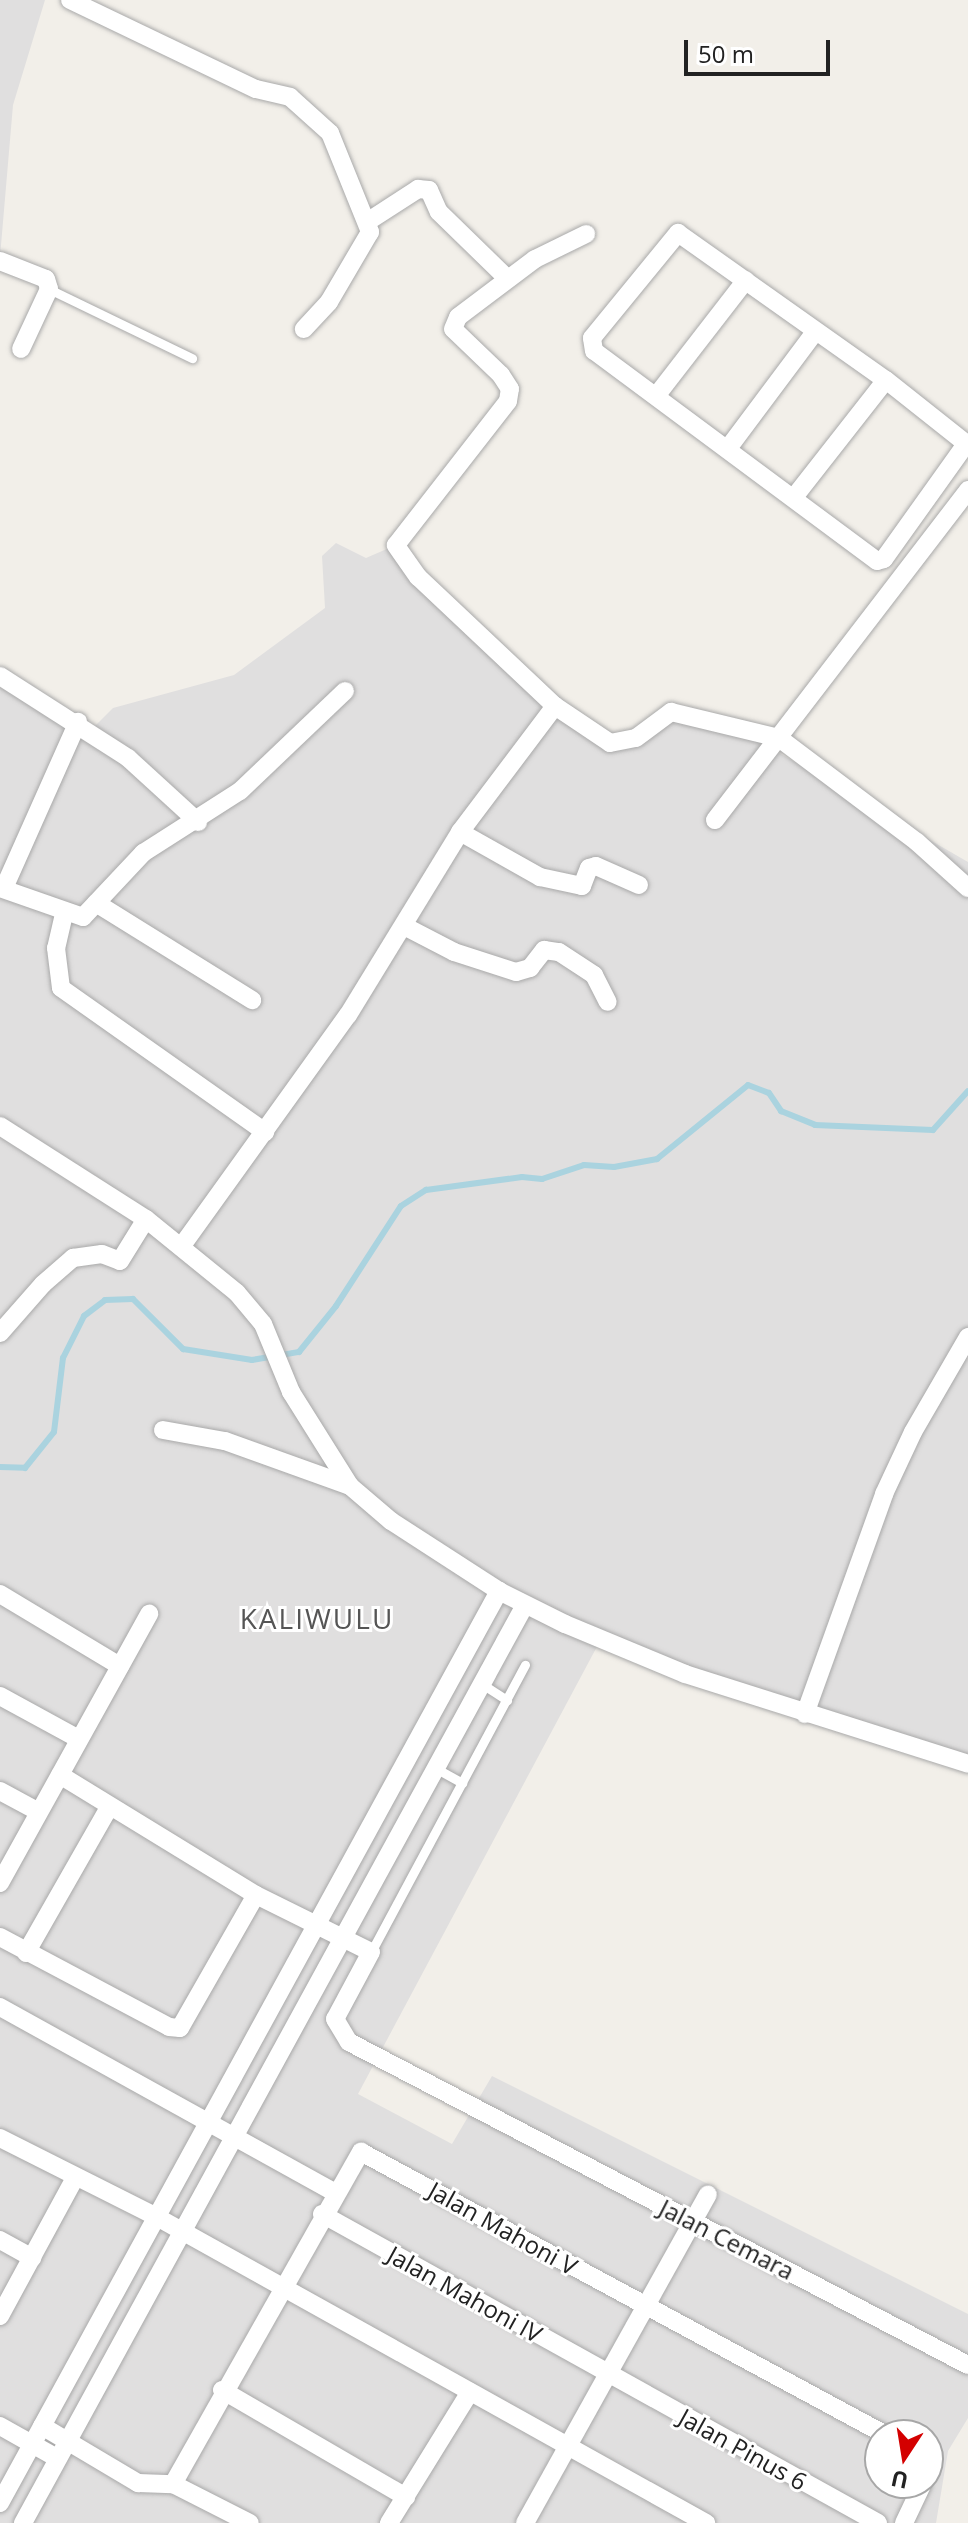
<!DOCTYPE html>
<html>
<head>
<meta charset="utf-8">
<style>
	body { margin:0 }
	#map { position:relative; width:968px; height:2523px; overflow:hidden; background:#f2efe9; font-family:"Open Sans",sans-serif }
	div>[style] { position:absolute }
	[style*='--x'] { left:calc(var(--x)*1px); top:calc(var(--y)*1px); width:calc(var(--w)*1px); rotate:calc(var(--a)*1deg) }
	.residential>* { inset:0; background:#e0dfdf }
	.stream>* { height:6px; margin:-3px; padding:0 3px; transform-origin:3px; border-radius:3px; background:#aad3df }
	.roads { filter:drop-shadow(0 0 2px #a9a9a9) drop-shadow(0 0 2px #a9a9a9) }
	.lane>* { height:9px; margin:-4.5px; padding:0 4.5px; transform-origin:4.5px; border-radius:4.5px; background:#fff }
	.street>* { height:18px; margin:-9px; padding:0 9px; transform-origin:9px; border-radius:9px; background:#fff }
	span { translate:-50% -50%; white-space:nowrap; text-align:center; line-height:1.15; -webkit-text-stroke:6px #fff; paint-order:stroke }
	.street-label { font-size:24px; color:#222 }
	.quarter-label { font-size:28px; color:#555; letter-spacing:2px }
	.north { position:absolute; left:864px; top:2419px; width:80px; height:80px; box-sizing:border-box; background:#fff; border:2px solid #a7a7a7; border-radius:50%; rotate:192deg; font-size:22px; font-weight:700; line-height:32px; text-align:center; color:#222 }
	.north::after { content:''; display:block; margin:auto; width:28px; height:36px; background:#d40000; clip-path:polygon(50% 0,100% 100%,50% 72%,0 100%) }
	.scale { position:absolute; left:684px; top:40px; width:146px; height:36px; box-sizing:border-box; border:4px solid #222; border-top:0; padding-left:10px; font-size:24px; line-height:28px; white-space:nowrap; color:#222; -webkit-text-stroke:6px #fff; paint-order:stroke }
</style>
</head>
<body>
<div id="map">
	<div class="residential">
		<i style="clip-path:polygon(0 0,45px 0,13px 105px,0 257px)"></i>
		<i style="clip-path:polygon(evenodd,336px 543px,366px 558px,389px 548px,619px 749px,682px 718px,760px 742px,968px 862px,968px 1771px,871px 1743px,600px 1641px,358px 2094px,452px 2144px,492px 2076px,968px 2314px,968px 2418px,948px 2451px,936px 2523px,0 2523px,0 686px,87px 734px,113px 708px,234px 675px,325px 608px,322px 556px,336px 543px,880px 2435px,928px 2435px,928px 2483px,880px 2483px,880px 2435px)"></i>
	</div>
	<div class="stream">
		<i style="--x:0;--y:1467;--w:25;--a:2"></i>
		<i style="--x:25;--y:1468;--w:46;--a:-51.1"></i>
		<i style="--x:54;--y:1432;--w:75;--a:-83.1"></i>
		<i style="--x:63;--y:1358;--w:47;--a:-63.4"></i>
		<i style="--x:84;--y:1316;--w:26;--a:-37"></i>
		<i style="--x:105;--y:1300;--w:28;--a:-2"></i>
		<i style="--x:133;--y:1299;--w:71;--a:45"></i>
		<i style="--x:183;--y:1349;--w:70;--a:9.1"></i>
		<i style="--x:252;--y:1360;--w:48;--a:-9.7"></i>
		<i style="--x:299;--y:1352;--w:59;--a:-51.2"></i>
		<i style="--x:336;--y:1306;--w:119;--a:-57"></i>
		<i style="--x:401;--y:1206;--w:30;--a:-33"></i>
		<i style="--x:426;--y:1190;--w:97;--a:-7.7"></i>
		<i style="--x:522;--y:1177;--w:20;--a:6"></i>
		<i style="--x:542;--y:1179;--w:44;--a:-18.4"></i>
		<i style="--x:584;--y:1165;--w:30;--a:4"></i>
		<i style="--x:614;--y:1167;--w:44;--a:-10.5"></i>
		<i style="--x:657;--y:1159;--w:117;--a:-39.1"></i>
		<i style="--x:748;--y:1085;--w:22;--a:21"></i>
		<i style="--x:769;--y:1093;--w:22;--a:56"></i>
		<i style="--x:781;--y:1111;--w:37;--a:22"></i>
		<i style="--x:815;--y:1125;--w:118;--a:2.4"></i>
		<i style="--x:933;--y:1130;--w:52;--a:-48.1"></i>
	</div>
	<div class="roads">
		<div class="lane">
			<i style="--x:49;--y:289;--w:159;--a:25.8"></i>
			<i style="--x:482;--y:1684;--w:30;--a:33"></i>
			<i style="--x:437;--y:1769;--w:29;--a:29"></i>
			<i style="--x:371;--y:1952;--w:326;--a:-61.8"></i>
		</div>
		<div class="street">
			<i style="--x:70;--y:0;--w:206;--a:25.6"></i>
			<i style="--x:256;--y:89;--w:35;--a:13"></i>
			<i style="--x:290;--y:97;--w:54;--a:42"></i>
			<i style="--x:330;--y:133;--w:107;--a:68"></i>
			<i style="--x:370;--y:232;--w:81;--a:120.4"></i>
			<i style="--x:329;--y:302;--w:37;--a:133"></i>
			<i style="--x:367;--y:222;--w:61;--a:-32.9"></i>
			<i style="--x:418;--y:189;--w:11;--a:5"></i>
			<i style="--x:429;--y:190;--w:24;--a:66"></i>
			<i style="--x:439;--y:212;--w:96;--a:44.2"></i>
			<i style="--x:0;--y:261;--w:49;--a:21.4"></i>
			<i style="--x:46;--y:279;--w:10;--a:73"></i>
			<i style="--x:49;--y:289;--w:66;--a:115"></i>
			<i style="--x:657;--y:395;--w:145;--a:-52.3"></i>
			<i style="--x:966;--y:444;--w:141;--a:125.5"></i>
			<i style="--x:884;--y:559;--w:7;--a:164"></i>
			<i style="--x:877;--y:561;--w:352;--a:-143.4"></i>
			<i style="--x:594;--y:351;--w:13;--a:-99"></i>
			<i style="--x:592;--y:338;--w:136;--a:-50.7"></i>
			<i style="--x:678;--y:233;--w:255;--a:35.3"></i>
			<i style="--x:886;--y:380;--w:105;--a:38.4"></i>
			<i style="--x:729;--y:447;--w:144;--a:-53.2"></i>
			<i style="--x:795;--y:496;--w:147;--a:-51.9"></i>
			<i style="--x:0;--y:676;--w:152;--a:32.6"></i>
			<i style="--x:128;--y:758;--w:95;--a:42.4"></i>
			<i style="--x:555;--y:706;--w:188;--a:-136.7"></i>
			<i style="--x:418;--y:577;--w:39;--a:-125"></i>
			<i style="--x:396;--y:545;--w:182;--a:-52.1"></i>
			<i style="--x:508;--y:401;--w:12;--a:-81"></i>
			<i style="--x:510;--y:389;--w:17;--a:-123"></i>
			<i style="--x:501;--y:375;--w:66;--a:-136.2"></i>
			<i style="--x:453;--y:329;--w:13;--a:-67"></i>
			<i style="--x:458;--y:317;--w:96;--a:-37"></i>
			<i style="--x:535;--y:259;--w:57;--a:-26.1"></i>
			<i style="--x:715;--y:820;--w:416;--a:-52.5"></i>
			<i style="--x:460;--y:832;--w:92;--a:29.4"></i>
			<i style="--x:540;--y:877;--w:43;--a:12.1"></i>
			<i style="--x:582;--y:886;--w:19;--a:-69"></i>
			<i style="--x:589;--y:868;--w:7;--a:-16"></i>
			<i style="--x:596;--y:866;--w:47;--a:23.8"></i>
			<i style="--x:0;--y:888;--w:88;--a:19.3"></i>
			<i style="--x:83;--y:917;--w:88;--a:-46.8"></i>
			<i style="--x:143;--y:853;--w:115;--a:-32.6"></i>
			<i style="--x:240;--y:791;--w:145;--a:-43.6"></i>
			<i style="--x:4;--y:888;--w:182;--a:-66"></i>
			<i style="--x:96;--y:903;--w:184;--a:31.9"></i>
			<i style="--x:64;--y:914;--w:35;--a:103"></i>
			<i style="--x:56;--y:948;--w:40;--a:82.9"></i>
			<i style="--x:61;--y:988;--w:250;--a:35.2"></i>
			<i style="--x:404;--y:926;--w:56;--a:27.5"></i>
			<i style="--x:454;--y:952;--w:65;--a:17.9"></i>
			<i style="--x:516;--y:972;--w:15;--a:-16"></i>
			<i style="--x:530;--y:968;--w:23;--a:-52"></i>
			<i style="--x:544;--y:950;--w:15;--a:8"></i>
			<i style="--x:559;--y:952;--w:42;--a:33.3"></i>
			<i style="--x:594;--y:975;--w:30;--a:63"></i>
			<i style="--x:0;--y:1126;--w:173;--a:32.5"></i>
			<i style="--x:146;--y:1219;--w:117;--a:39.1"></i>
			<i style="--x:237;--y:1293;--w:40;--a:50"></i>
			<i style="--x:263;--y:1324;--w:74;--a:67.6"></i>
			<i style="--x:291;--y:1392;--w:111;--a:57.9"></i>
			<i style="--x:350;--y:1486;--w:54;--a:40.5"></i>
			<i style="--x:391;--y:1521;--w:129;--a:32.9"></i>
			<i style="--x:499;--y:1591;--w:74;--a:26.6"></i>
			<i style="--x:565;--y:1624;--w:130;--a:22.6"></i>
			<i style="--x:685;--y:1674;--w:297;--a:17.6"></i>
			<i style="--x:181;--y:1247;--w:286;--a:-54.3"></i>
			<i style="--x:348;--y:1015;--w:215;--a:-58.5"></i>
			<i style="--x:460;--y:832;--w:158;--a:-53"></i>
			<i style="--x:555;--y:706;--w:66;--a:33.9"></i>
			<i style="--x:610;--y:743;--w:26;--a:-11"></i>
			<i style="--x:636;--y:738;--w:44;--a:-36.6"></i>
			<i style="--x:671;--y:712;--w:111;--a:13.5"></i>
			<i style="--x:779;--y:738;--w:173;--a:37"></i>
			<i style="--x:917;--y:842;--w:69;--a:42"></i>
			<i style="--x:0;--y:1333;--w:65;--a:-48.7"></i>
			<i style="--x:43;--y:1284;--w:40;--a:-41"></i>
			<i style="--x:73;--y:1258;--w:29;--a:-8"></i>
			<i style="--x:102;--y:1254;--w:19;--a:21"></i>
			<i style="--x:120;--y:1261;--w:49;--a:-58.2"></i>
			<i style="--x:163;--y:1430;--w:63;--a:10.1"></i>
			<i style="--x:225;--y:1441;--w:133;--a:19.8"></i>
			<i style="--x:0;--y:1594;--w:140;--a:31"></i>
			<i style="--x:0;--y:1696;--w:90;--a:28.6"></i>
			<i style="--x:805;--y:1714;--w:234;--a:-70.2"></i>
			<i style="--x:884;--y:1494;--w:68;--a:-64.9"></i>
			<i style="--x:913;--y:1432;--w:110;--a:-59.9"></i>
			<i style="--x:60;--y:1775;--w:230;--a:31.5"></i>
			<i style="--x:256;--y:1895;--w:128;--a:26.4"></i>
			<i style="--x:371;--y:1952;--w:76;--a:118.2"></i>
			<i style="--x:335;--y:2019;--w:27;--a:59"></i>
			<i style="--x:349;--y:2042;--w:698;--a:27.56"></i>
			<i style="--x:0;--y:1791;--w:44;--a:28.3"></i>
			<i style="--x:0;--y:1883;--w:308;--a:-61"></i>
			<i style="--x:0;--y:1937;--w:191;--a:28"></i>
			<i style="--x:169;--y:2027;--w:11;--a:5"></i>
			<i style="--x:180;--y:2028;--w:153;--a:-60.3"></i>
			<i style="--x:26;--y:1953;--w:169;--a:-60.3"></i>
			<i style="--x:0;--y:2007;--w:382;--a:29"></i>
			<i style="--x:0;--y:2138;--w:174;--a:26.7"></i>
			<i style="--x:155;--y:2216;--w:631;--a:29.13"></i>
			<i style="--x:322;--y:2214;--w:636;--a:29.06"></i>
			<i style="--x:0;--y:2240;--w:37;--a:29"></i>
			<i style="--x:0;--y:2316;--w:157;--a:-61.5"></i>
			<i style="--x:222;--y:2390;--w:213;--a:30.2"></i>
			<i style="--x:0;--y:2426;--w:65;--a:29.3"></i>
			<i style="--x:42;--y:2426;--w:112;--a:30.7"></i>
			<i style="--x:138;--y:2483;--w:35;--a:2"></i>
			<i style="--x:173;--y:2484;--w:86;--a:26.9"></i>
			<i style="--x:928;--y:2457;--w:16;--a:90"></i>
			<i style="--x:173;--y:2484;--w:382;--a:-60.5"></i>
			<i style="--x:361;--y:2152;--w:596;--a:28.33"></i>
			<i style="--x:0;--y:2503;--w:1040;--a:-61.31"></i>
			<i style="--x:23;--y:2523;--w:1046;--a:-61.33"></i>
			<i style="--x:389;--y:2523;--w:154;--a:-58.3"></i>
			<i style="--x:525;--y:2523;--w:376;--a:-60.9"></i>
			<i style="--x:904;--y:2523;--w:44;--a:-64.6"></i>
		</div>
	</div>
	<div class="street-label">
		<span style="left:503px;top:2228px;rotate:29deg">Jalan Mahoni V</span>
		<span style="left:727px;top:2239px;rotate:27deg">Jalan Cemara</span>
		<span style="left:465px;top:2294px;rotate:29deg">Jalan Mahoni IV</span>
		<span style="left:743px;top:2449px;rotate:29deg">Jalan Pinus 6</span>
	</div>
	<div class="quarter-label">
		<span style="left:317px;top:1618px">KALIWULU</span>
	</div>
	<div class="north">U</div>
	<div class="scale">50 m</div>
</div>
</body>
</html>
